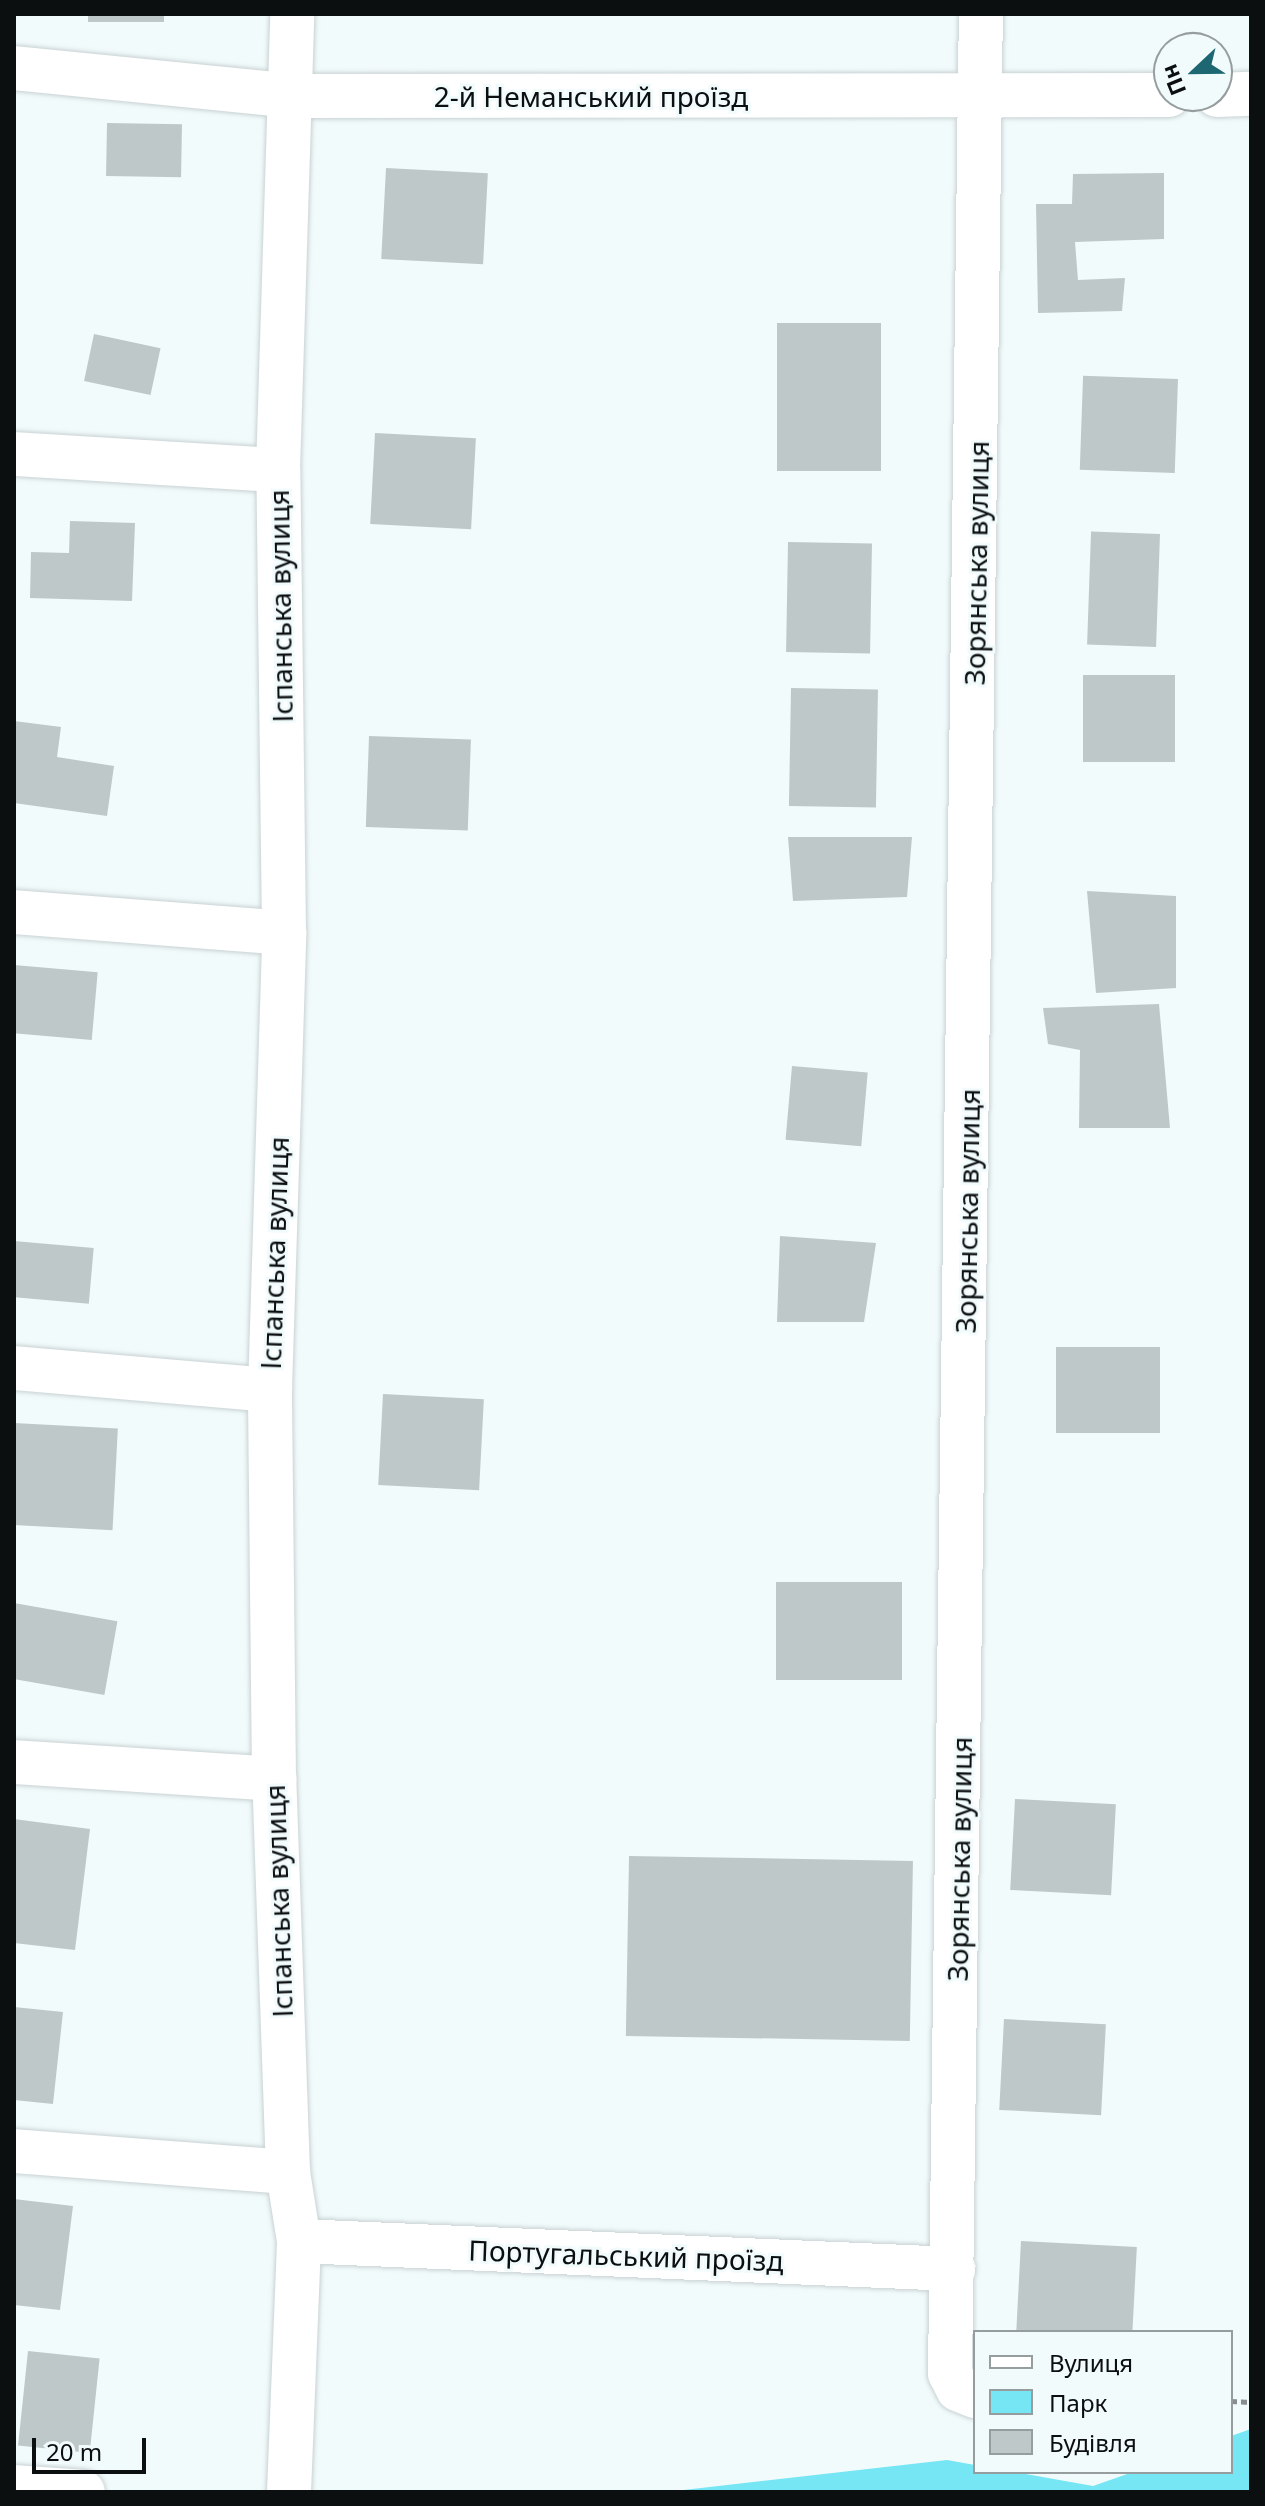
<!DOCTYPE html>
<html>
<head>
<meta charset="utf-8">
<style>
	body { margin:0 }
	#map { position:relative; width:1265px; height:2506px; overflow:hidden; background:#f2fbfc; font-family:"Noto Sans",sans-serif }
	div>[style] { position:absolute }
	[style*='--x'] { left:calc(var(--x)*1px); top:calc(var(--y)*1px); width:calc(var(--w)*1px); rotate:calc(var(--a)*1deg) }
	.green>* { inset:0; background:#76e6f4 }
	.building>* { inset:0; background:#bfc8c9; transform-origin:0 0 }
	.path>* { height:5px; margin-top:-2.5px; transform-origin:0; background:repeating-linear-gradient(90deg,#888e8f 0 6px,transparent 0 10px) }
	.roads { filter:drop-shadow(0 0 2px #c9d2d3) drop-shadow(0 0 2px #c9d2d3) }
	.minor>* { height:44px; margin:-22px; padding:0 22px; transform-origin:22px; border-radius:22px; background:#fff }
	span { translate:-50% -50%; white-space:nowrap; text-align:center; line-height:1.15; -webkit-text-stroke:6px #f2fbfc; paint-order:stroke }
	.street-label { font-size:28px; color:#0c0f10 }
	.frame { position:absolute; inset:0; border:16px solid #0c0f10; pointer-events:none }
	.legend { position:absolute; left:973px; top:2330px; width:260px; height:144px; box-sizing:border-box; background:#f2fbfc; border:2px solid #969d9e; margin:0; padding:10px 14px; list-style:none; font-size:24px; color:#0c0f10 }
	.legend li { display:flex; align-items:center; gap:16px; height:40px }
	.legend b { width:40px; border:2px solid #969d9e }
	.north { position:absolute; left:1153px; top:32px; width:80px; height:80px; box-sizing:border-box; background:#f2fbfc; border:2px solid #969d9e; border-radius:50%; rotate:248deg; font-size:22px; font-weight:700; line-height:32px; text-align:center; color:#0c0f10 }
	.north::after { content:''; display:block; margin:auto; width:28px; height:36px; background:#1c6771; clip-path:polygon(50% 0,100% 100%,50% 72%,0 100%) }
	.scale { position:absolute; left:32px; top:2438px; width:114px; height:36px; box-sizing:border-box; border:4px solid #0c0f10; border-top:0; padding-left:10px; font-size:24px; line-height:28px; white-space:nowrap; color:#0c0f10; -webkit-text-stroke:6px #f2fbfc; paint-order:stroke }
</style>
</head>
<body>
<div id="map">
	<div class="green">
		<i style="clip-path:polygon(1251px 2429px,1251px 2492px,666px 2492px,947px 2460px,975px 2465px,975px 2472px,1014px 2472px,1093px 2486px,1133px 2472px,1231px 2472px,1231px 2436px)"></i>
	</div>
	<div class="building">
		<i style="left:88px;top:14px;width:76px;height:8px"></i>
		<i style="left:107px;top:123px;width:75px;height:53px;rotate:1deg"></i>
		<i style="left:386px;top:168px;width:102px;height:91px;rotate:3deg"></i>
		<i style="clip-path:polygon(1164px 173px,1164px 239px,1075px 242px,1078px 280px,1125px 278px,1122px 311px,1038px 313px,1036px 204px,1072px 204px,1073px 174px)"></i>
		<i style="left:777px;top:323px;width:104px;height:148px"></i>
		<i style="left:94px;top:334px;width:68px;height:48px;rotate:12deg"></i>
		<i style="left:1178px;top:379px;width:94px;height:95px;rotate:92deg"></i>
		<i style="left:375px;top:433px;width:101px;height:91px;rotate:3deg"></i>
		<i style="clip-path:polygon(70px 521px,135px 523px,132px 601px,30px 598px,31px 552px,69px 553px)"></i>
		<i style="left:1160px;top:534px;width:113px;height:69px;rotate:92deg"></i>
		<i style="left:788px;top:542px;width:84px;height:110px;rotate:1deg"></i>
		<i style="left:1083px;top:675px;width:92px;height:87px"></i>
		<i style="left:791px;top:688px;width:87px;height:118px;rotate:1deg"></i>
		<i style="clip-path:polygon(14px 721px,61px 727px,57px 757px,114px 766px,107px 816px,14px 803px)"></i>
		<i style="left:369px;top:736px;width:102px;height:91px;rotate:2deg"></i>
		<i style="clip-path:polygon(788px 837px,912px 837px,907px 897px,793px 901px)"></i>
		<i style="clip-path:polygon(1087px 891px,1176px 896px,1176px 988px,1096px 993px)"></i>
		<i style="left:14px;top:965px;width:84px;height:68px;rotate:5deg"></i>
		<i style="clip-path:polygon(1159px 1004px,1170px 1128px,1079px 1128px,1080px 1050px,1048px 1044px,1043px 1008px)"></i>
		<i style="left:792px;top:1066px;width:76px;height:74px;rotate:5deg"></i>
		<i style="clip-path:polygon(780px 1236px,876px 1243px,864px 1322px,777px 1322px)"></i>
		<i style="left:14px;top:1241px;width:80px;height:56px;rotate:5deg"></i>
		<i style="left:1160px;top:1347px;width:86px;height:104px;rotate:90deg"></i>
		<i style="left:383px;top:1394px;width:101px;height:91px;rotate:3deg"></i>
		<i style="left:14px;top:1423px;width:104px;height:102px;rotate:3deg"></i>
		<i style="left:776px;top:1582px;width:126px;height:98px"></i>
		<i style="left:14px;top:1603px;width:105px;height:75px;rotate:10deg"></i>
		<i style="left:1015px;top:1799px;width:101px;height:91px;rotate:3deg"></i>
		<i style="clip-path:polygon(14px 1819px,90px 1829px,75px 1950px,14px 1943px)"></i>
		<i style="left:629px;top:1856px;width:284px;height:180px;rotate:1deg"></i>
		<i style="clip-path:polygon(14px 2007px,63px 2012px,53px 2104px,14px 2100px)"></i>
		<i style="left:1004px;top:2019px;width:102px;height:91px;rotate:3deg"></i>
		<i style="clip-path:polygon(14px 2199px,73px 2206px,60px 2310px,14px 2305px)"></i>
		<i style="left:1021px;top:2241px;width:116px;height:91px;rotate:3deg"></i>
		<i style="left:28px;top:2351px;width:72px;height:95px;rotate:6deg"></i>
	</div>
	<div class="path">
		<i style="--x:1231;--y:2401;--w:20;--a:3"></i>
	</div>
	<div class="roads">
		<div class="minor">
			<i style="--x:14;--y:68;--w:280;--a:5.7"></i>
			<i style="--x:293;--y:96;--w:876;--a:-0.07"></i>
			<i style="--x:1217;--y:95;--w:34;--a:-2"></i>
			<i style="--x:14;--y:454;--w:264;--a:3.5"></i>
			<i style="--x:14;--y:912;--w:271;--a:4.4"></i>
			<i style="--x:14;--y:1368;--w:257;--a:4.9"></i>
			<i style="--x:14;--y:1762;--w:261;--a:3.7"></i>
			<i style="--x:14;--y:2151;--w:275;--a:4.4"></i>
			<i style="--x:299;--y:2241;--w:655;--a:2.45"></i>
			<i style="--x:975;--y:2396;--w:18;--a:-158"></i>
			<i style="--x:958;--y:2389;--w:18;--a:-117"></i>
			<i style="--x:950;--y:2373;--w:2359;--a:-89.25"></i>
			<i style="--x:14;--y:2487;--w:69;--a:4.1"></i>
			<i style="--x:289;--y:2492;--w:251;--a:-87.7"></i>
			<i style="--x:299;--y:2241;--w:70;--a:-99.1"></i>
			<i style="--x:288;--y:2172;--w:393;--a:-92"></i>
			<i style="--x:274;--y:1779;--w:389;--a:-90.6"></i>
			<i style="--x:270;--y:1390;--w:457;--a:-88.2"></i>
			<i style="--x:284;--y:933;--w:463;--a:-90.7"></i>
			<i style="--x:278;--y:470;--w:456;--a:-88.2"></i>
		</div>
	</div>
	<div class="street-label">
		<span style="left:591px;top:96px">2-й Неманський проїзд</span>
		<span style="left:976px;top:563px;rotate:-89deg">Зорянська вулиця</span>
		<span style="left:280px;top:606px;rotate:-91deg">Іспанська вулиця</span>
		<span style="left:967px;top:1211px;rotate:-89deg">Зорянська вулиця</span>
		<span style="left:274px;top:1253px;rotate:-88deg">Іспанська вулиця</span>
		<span style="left:959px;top:1859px;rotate:-89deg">Зорянська вулиця</span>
		<span style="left:278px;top:1901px;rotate:-92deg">Іспанська вулиця</span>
		<span style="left:626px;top:2255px;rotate:2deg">Португальський проїзд</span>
	</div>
	<div class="frame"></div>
	<ul class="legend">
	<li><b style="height:10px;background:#fff"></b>Вулиця</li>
	<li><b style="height:22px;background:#76e6f4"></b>Парк</li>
	<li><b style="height:22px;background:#bfc8c9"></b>Будівля</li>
	</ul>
	<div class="north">Пн</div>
	<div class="scale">20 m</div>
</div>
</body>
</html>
